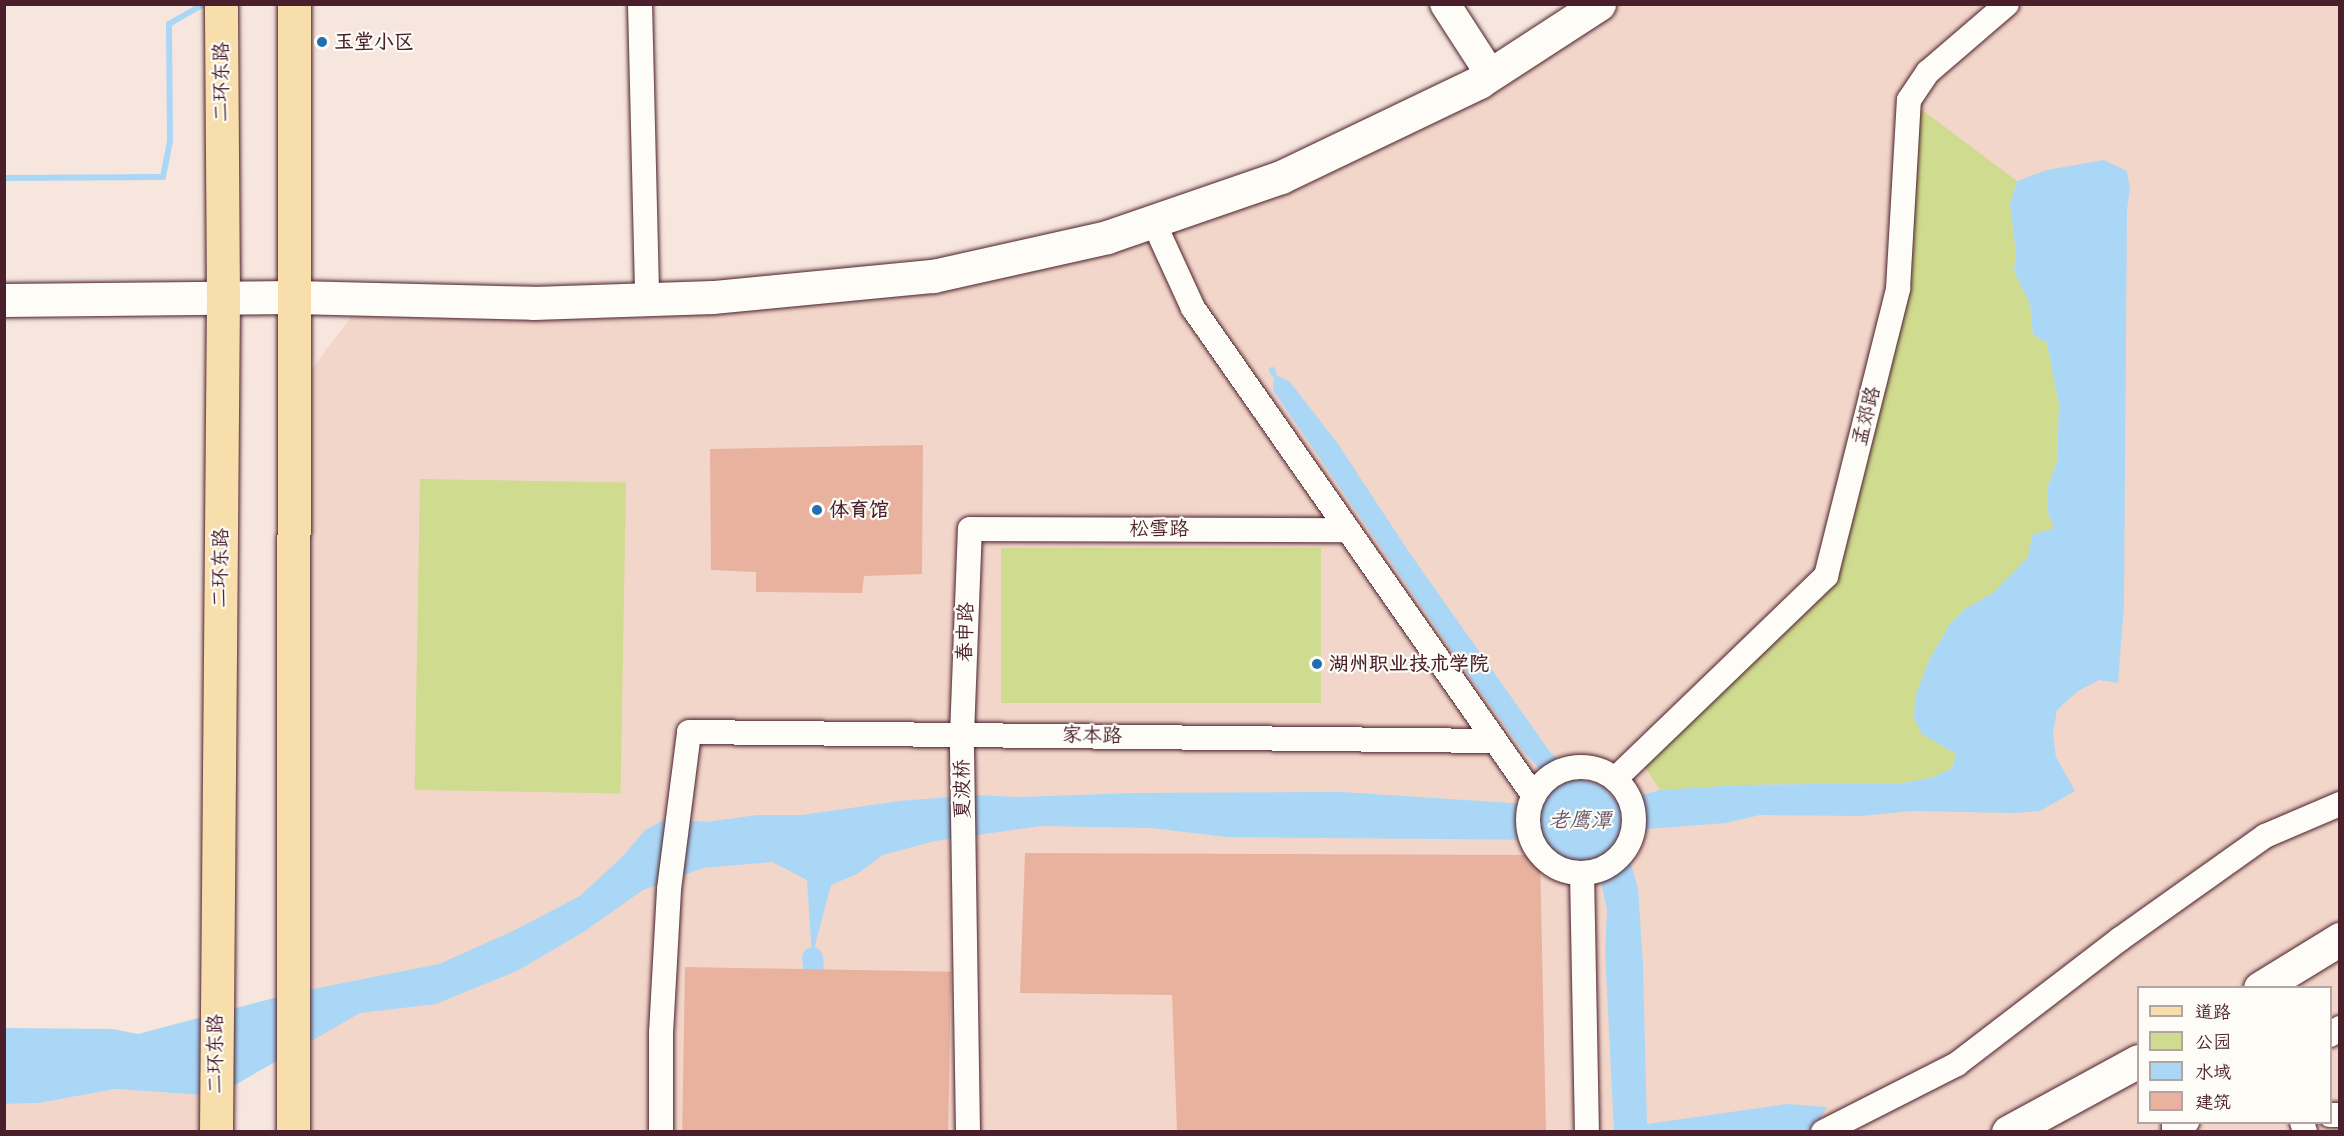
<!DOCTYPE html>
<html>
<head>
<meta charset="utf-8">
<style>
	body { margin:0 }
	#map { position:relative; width:2344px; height:1136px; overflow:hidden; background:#f7e6dd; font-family:"Balsamiq Sans","LXGW WenKai TC",sans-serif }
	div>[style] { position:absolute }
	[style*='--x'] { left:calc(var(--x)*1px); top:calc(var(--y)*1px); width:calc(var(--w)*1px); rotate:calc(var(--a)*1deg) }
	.built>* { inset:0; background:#f3d6ca }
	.green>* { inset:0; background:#cfdb8e; transform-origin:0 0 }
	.water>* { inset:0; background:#abd7f6 }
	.stream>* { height:6px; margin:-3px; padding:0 3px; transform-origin:3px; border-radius:3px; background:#abd7f6 }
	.canal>* { height:21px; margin:-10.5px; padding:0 10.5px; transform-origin:10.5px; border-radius:10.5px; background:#abd7f6 }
	.building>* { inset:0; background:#e9b29f; transform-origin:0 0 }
	.roads { filter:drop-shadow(0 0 2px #4a1f2b) drop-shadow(0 0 2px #4a1f2b) }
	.minor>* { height:24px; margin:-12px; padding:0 12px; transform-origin:12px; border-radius:12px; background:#fdfcf7 }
	.minor>.ring { margin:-12px; padding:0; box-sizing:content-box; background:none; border:24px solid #fdfcf7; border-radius:50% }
	.tertiary>* { height:30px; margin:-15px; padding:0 15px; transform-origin:15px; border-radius:15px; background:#fdfcf7 }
	.secondary>* { height:33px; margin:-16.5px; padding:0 16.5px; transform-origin:16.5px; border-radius:16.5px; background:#fdfcf7 }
	.primary>* { height:33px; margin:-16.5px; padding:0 16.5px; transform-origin:16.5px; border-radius:16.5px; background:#f8deab }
	.dots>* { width:16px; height:16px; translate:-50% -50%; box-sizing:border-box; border:3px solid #fdfcf7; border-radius:50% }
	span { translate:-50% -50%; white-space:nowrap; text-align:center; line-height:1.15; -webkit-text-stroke:4.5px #fdfcf7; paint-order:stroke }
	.poi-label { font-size:20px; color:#4a1f2b; font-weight:700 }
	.left { translate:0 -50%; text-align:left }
	.street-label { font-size:20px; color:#4a1f2b }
	.water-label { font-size:21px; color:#675668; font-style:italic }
	.frame { position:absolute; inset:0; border:6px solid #4a1f2b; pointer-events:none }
	.legend { position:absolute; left:2137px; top:986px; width:195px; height:138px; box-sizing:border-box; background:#fdfcf7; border:2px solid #b5a4a5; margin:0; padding:8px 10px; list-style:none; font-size:18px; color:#4a1f2b }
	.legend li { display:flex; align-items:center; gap:12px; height:30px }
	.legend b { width:30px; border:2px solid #b5a4a5 }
</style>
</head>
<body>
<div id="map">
	<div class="built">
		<i style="clip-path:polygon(1599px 5px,2339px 5px,2339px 937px,2257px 987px,2138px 988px,2138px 1122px,2330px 1122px,2330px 988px,2260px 987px,2339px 939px,2339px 1131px,293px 1132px,294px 392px,364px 300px,933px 276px,1281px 177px)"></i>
		<i style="clip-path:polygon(115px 1089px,216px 1096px,216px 1131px,5px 1131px,4px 1104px,39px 1103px)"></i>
	</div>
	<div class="green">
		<i style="clip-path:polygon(1909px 100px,2017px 181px,2010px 204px,2016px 253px,2014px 271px,2030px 304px,2033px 335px,2047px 342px,2059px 404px,2057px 462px,2048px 486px,2047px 510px,2054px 528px,2032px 535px,2028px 557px,1993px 593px,1965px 609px,1950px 624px,1928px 662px,1915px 698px,1922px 734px,1956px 754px,1952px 768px,1931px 778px,1902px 783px,1741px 785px,1660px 790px,1639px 758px,1826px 576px,1881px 361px)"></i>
		<i style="left:420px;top:479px;width:206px;height:311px;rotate:1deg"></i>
		<i style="left:1001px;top:548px;width:320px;height:155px"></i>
	</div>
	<div class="water">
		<i style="clip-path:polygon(2104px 160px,2127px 171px,2130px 189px,2127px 210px,2124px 605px,2118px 683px,2099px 680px,2078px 691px,2057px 710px,2053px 734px,2056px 757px,2075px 791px,2040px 811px,2012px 813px,1912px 811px,1861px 816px,1760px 815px,1726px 823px,1620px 831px,1616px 840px,1630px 861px,1638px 888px,1643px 964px,1647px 1124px,1787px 1104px,1827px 1107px,1813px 1131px,1614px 1131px,1605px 951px,1607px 910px,1596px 859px,1576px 862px,1556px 855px,1542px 840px,1226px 837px,1151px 828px,1041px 826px,935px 841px,883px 855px,857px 874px,831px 885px,812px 957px,807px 880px,772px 862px,703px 868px,643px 890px,585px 931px,519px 970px,436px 1004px,360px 1013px,216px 1096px,115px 1089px,39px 1103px,5px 1104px,4px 1028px,113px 1029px,138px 1034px,293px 993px,439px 964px,513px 931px,580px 896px,623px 856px,645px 830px,666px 819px,706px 822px,757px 815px,802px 815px,899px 801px,975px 795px,1020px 797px,1132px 793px,1342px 792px,1541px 805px,1550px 791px,1543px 772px,1523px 751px,1470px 677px,1273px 390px,1274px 374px,1290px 382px,1338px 444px,1409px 552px,1550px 752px,1583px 780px,1603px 786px,1617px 802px,1660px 790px,1741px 785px,1902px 783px,1931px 778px,1952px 768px,1956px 754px,1922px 734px,1914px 719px,1915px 698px,1928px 662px,1950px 624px,1965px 609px,1993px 593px,2028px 557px,2032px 535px,2054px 528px,2047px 510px,2048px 486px,2057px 462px,2059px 404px,2047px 343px,2033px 335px,2030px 304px,2014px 271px,2016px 253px,2010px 204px,2017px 181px,2047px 170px)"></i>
	</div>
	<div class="stream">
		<i style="--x:4;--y:178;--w:159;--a:-0.4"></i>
		<i style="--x:163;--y:177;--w:38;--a:-79"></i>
		<i style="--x:170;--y:140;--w:116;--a:-90.5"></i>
		<i style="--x:169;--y:24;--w:39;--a:-30"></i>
		<i style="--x:1272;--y:370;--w:4;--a:63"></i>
	</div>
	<div class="canal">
		<i style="--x:812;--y:957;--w:8;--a:83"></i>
	</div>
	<div class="building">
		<i style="clip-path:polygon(923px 445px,922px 574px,864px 576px,862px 593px,756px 592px,756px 572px,711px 570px,710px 449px)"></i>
		<i style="clip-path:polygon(1025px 853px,1540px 855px,1546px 1131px,1177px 1131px,1172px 995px,1020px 993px)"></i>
		<i style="left:685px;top:967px;width:266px;height:164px;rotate:1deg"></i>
	</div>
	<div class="roads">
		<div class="minor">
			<i style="--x:640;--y:4;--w:295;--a:88.6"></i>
			<i style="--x:1153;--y:221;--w:96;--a:65.3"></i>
			<i style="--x:1193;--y:308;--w:595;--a:55.06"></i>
			<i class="ring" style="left:1528px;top:767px;width:82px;height:82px"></i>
			<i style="--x:1615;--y:779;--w:293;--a:-43.9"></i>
			<i style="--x:1826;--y:576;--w:296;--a:-75.9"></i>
			<i style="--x:1898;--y:289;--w:189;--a:-86.7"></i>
			<i style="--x:1909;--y:100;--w:34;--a:-56"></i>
			<i style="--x:1928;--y:72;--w:104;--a:-40.7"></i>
			<i style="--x:1582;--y:873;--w:259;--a:88.9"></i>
			<i style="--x:2330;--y:1035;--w:12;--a:-35"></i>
			<i style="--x:2330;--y:1115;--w:10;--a:0"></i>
			<i style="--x:2302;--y:1122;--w:10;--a:73"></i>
			<i style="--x:661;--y:1132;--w:99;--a:-90"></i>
			<i style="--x:661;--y:1033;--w:144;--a:-86.8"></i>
			<i style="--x:669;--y:889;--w:158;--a:-82.7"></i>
			<i style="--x:689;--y:732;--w:806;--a:0.64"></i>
			<i style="--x:968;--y:1132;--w:397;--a:-90.9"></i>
			<i style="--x:962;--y:735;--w:206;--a:-87.8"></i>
			<i style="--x:970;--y:529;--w:378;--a:0.2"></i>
			<i style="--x:1823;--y:1132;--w:150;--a:-26.9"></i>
			<i style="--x:1957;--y:1064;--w:205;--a:-37.5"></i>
			<i style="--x:2120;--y:939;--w:178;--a:-35.4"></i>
			<i style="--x:2265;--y:836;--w:82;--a:-23.1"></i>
			<i style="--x:2174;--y:1132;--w:5;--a:-90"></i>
			<i style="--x:2174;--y:1127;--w:14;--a:-21"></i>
		</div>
		<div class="tertiary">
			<i style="--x:1445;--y:4;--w:85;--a:57.1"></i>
		</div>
		<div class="secondary">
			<i style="--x:4;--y:300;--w:290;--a:-0.6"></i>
			<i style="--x:294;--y:297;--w:239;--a:1.4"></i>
			<i style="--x:533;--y:303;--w:180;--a:-1.9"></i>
			<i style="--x:713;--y:297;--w:221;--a:-5.5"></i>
			<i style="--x:933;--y:276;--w:178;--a:-12.6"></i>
			<i style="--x:1107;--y:237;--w:184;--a:-19"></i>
			<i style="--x:1281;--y:177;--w:220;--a:-25.6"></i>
			<i style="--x:1479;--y:82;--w:143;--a:-33"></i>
			<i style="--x:2260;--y:988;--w:94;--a:-31.5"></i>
			<i style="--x:2008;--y:1132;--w:148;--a:-28.6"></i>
		</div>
		<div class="primary">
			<i style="--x:216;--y:1132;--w:834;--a:-89.52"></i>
			<i style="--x:223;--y:298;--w:294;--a:-90.4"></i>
			<i style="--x:293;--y:1132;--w:1128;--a:-89.95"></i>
		</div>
	</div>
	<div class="dots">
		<i style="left:322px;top:42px;background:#1f6fb2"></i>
		<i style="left:817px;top:510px;background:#1f6fb2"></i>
		<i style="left:1317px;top:664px;background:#1f6fb2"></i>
	</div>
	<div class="poi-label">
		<span class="left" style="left:334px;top:42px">玉堂小区</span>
		<span class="left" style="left:829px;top:510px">体育馆</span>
		<span class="left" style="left:1329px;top:664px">湖州职业技术学院</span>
	</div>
	<div class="street-label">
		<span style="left:222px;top:82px;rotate:-90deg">二环东路</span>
		<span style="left:1867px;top:416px;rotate:-76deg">孟郊路</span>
		<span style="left:1159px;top:529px">松雪路</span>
		<span style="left:221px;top:568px;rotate:-89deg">二环东路</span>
		<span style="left:966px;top:632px;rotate:-88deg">春申路</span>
		<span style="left:1092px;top:736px;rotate:1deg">家本路</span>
		<span style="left:963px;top:789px;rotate:-91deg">夏波桥</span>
		<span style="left:216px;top:1054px;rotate:-90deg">二环东路</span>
	</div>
	<div class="water-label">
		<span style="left:1580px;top:821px">老鹰潭</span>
	</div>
	<div class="frame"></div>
	<ul class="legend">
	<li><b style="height:8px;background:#f8deab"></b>道路</li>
	<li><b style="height:16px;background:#cfdb8e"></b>公园</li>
	<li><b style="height:16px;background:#abd7f6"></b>水域</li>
	<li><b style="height:16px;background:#e9b29f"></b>建筑</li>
	</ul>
</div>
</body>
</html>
